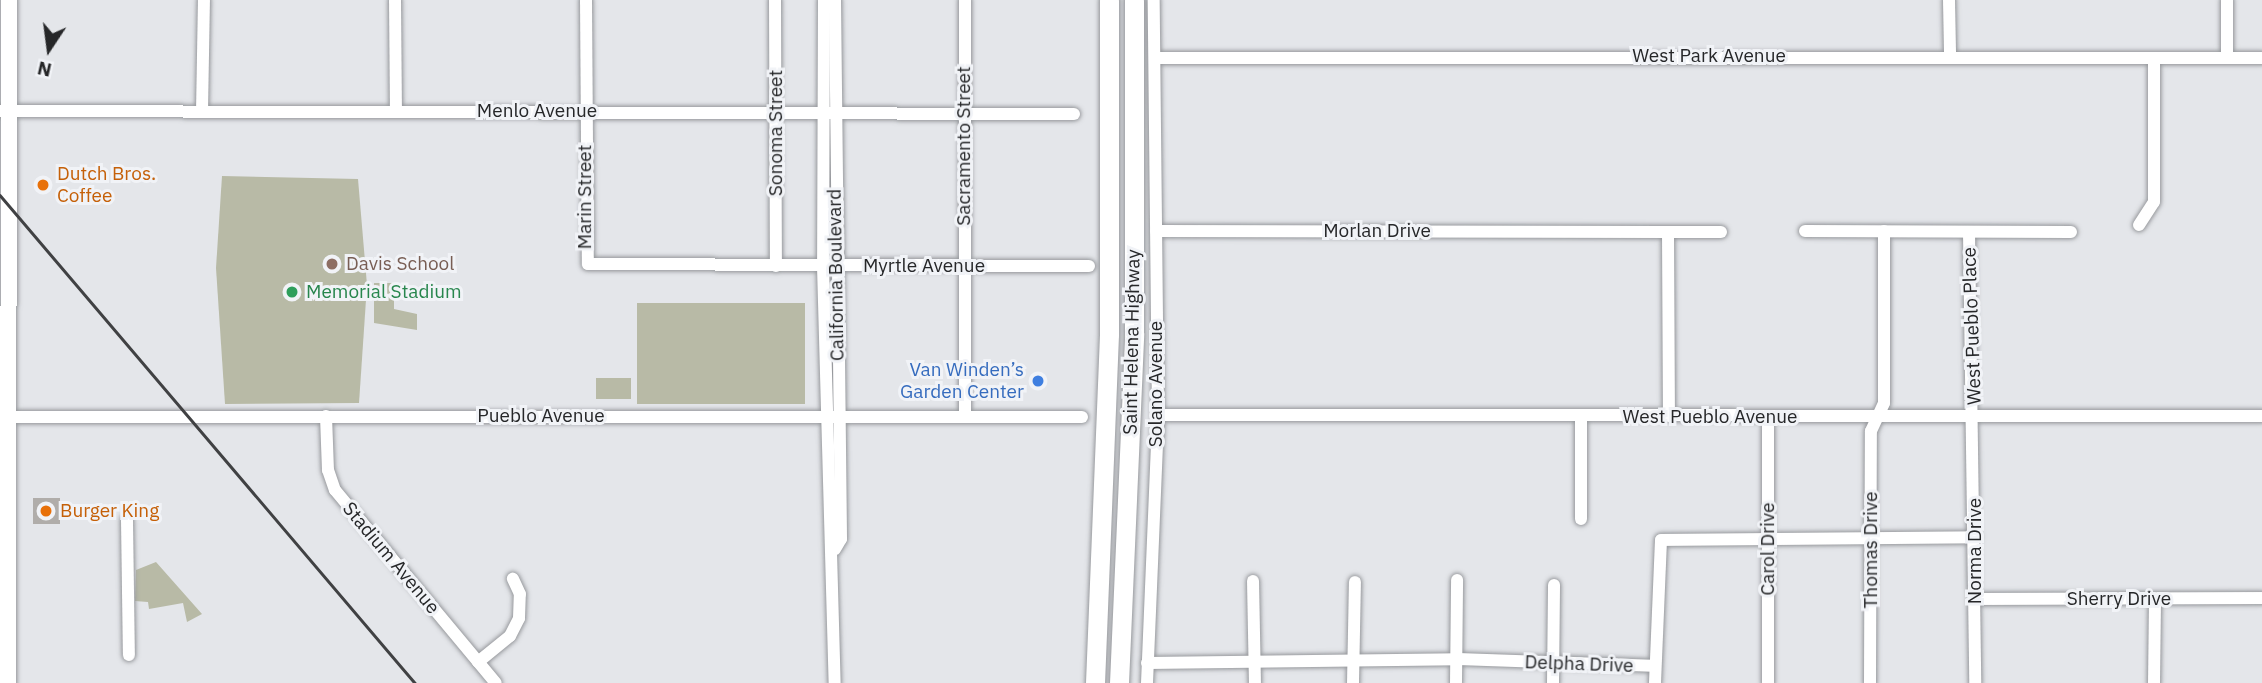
<!DOCTYPE html>
<html>
<head>
<meta charset="utf-8">
<style>
	body { margin:0 }
	#map { position:relative; width:2262px; height:683px; overflow:hidden; background:#e4e6ea; font-family:"IBM Plex Sans",sans-serif }
	div>[style] { position:absolute }
	[style*='--x'] { left:calc(var(--x)*1px); top:calc(var(--y)*1px); width:calc(var(--w)*1px); rotate:calc(var(--a)*1deg) }
	.green>* { inset:0; background:#b8baa6; transform-origin:0 0 }
	.building>* { inset:0; background:#b0adaa; transform-origin:0 0 }
	.roads { filter:drop-shadow(0 0 2px #97999d) drop-shadow(0 0 2px #97999d) }
	.minor>* { height:12px; margin:-6px; padding:0 6px; transform-origin:6px; border-radius:6px; background:#fff }
	.major>* { height:16px; margin:-8px; padding:0 8px; transform-origin:8px; border-radius:8px; background:#fff }
	.highway>* { height:19px; margin:-9.5px; padding:0 9.5px; transform-origin:9.5px; border-radius:9.5px; background:#fff }
	.rail>* { height:2.5px; margin:-1.25px; padding:0 1.25px; transform-origin:1.25px; border-radius:1.25px; background:#404143 }
	.dots>* { width:19px; height:19px; translate:-50% -50%; box-sizing:border-box; border:4px solid #f1f3f7; border-radius:50% }
	span { translate:-50% -50%; white-space:nowrap; text-align:center; line-height:1.15; -webkit-text-stroke:6px #f1f3f7; paint-order:stroke }
	.street-label { font-size:19px; color:#262729 }
	.food-label { font-size:19px; color:#c56008 }
	.left { translate:0 -50%; text-align:left }
	.education-label { font-size:19px; color:#785e54 }
	.leisure-label { font-size:19px; color:#27864d }
	.shop-label { font-size:19px; color:#366cbe }
	.right { translate:-100% -50%; text-align:right }
	.north { position:absolute; left:14px; top:14px; width:70px; height:70px; -webkit-text-stroke:5px #f1f3f7; paint-order:stroke; rotate:193deg; font-size:19px; font-weight:700; line-height:28px; text-align:center; color:#262729 }
	.north::after { content:''; display:block; margin:auto; width:24px; height:32px; background:#262729; clip-path:polygon(50% 0,100% 100%,50% 72%,0 100%) }
</style>
</head>
<body>
<div id="map">
	<div class="green">
		<i style="clip-path:polygon(222px 176px,358px 179px,367px 285px,359px 403px,225px 404px,216px 268px)"></i>
		<i style="clip-path:polygon(374px 283px,394px 283px,394px 309px,417px 314px,417px 330px,374px 323px)"></i>
		<i style="left:637px;top:303px;width:168px;height:101px"></i>
		<i style="left:596px;top:378px;width:35px;height:21px"></i>
		<i style="clip-path:polygon(156px 562px,202px 614px,187px 622px,183px 603px,149px 609px,148px 602px,135px 601px,136px 570px)"></i>
	</div>
	<div class="building">
		<i style="left:33px;top:498px;width:27px;height:26px"></i>
	</div>
	<div class="roads">
		<div class="minor">
			<i style="--x:395;--y:0;--w:111;--a:89.5"></i>
			<i style="--x:586;--y:0;--w:264;--a:89.6"></i>
			<i style="--x:588;--y:264;--w:501;--a:0.23"></i>
			<i style="--x:775;--y:0;--w:266;--a:89.8"></i>
			<i style="--x:824;--y:0;--w:266;--a:90.2"></i>
			<i style="--x:823;--y:266;--w:417;--a:88.4"></i>
			<i style="--x:835;--y:0;--w:539;--a:89.36"></i>
			<i style="--x:841;--y:539;--w:12;--a:121"></i>
			<i style="--x:1949;--y:0;--w:54;--a:88.9"></i>
			<i style="--x:2227;--y:0;--w:58;--a:90"></i>
			<i style="--x:1156;--y:58;--w:1106;--a:0"></i>
			<i style="--x:0;--y:111;--w:1074;--a:0.16"></i>
			<i style="--x:202;--y:112;--w:112;--a:-89"></i>
			<i style="--x:2139;--y:225;--w:27;--a:-57"></i>
			<i style="--x:2154;--y:202;--w:144;--a:-90"></i>
			<i style="--x:1156;--y:231;--w:512;--a:0.11"></i>
			<i style="--x:1668;--y:232;--w:184;--a:89.7"></i>
			<i style="--x:1805;--y:231;--w:266;--a:0.2"></i>
			<i style="--x:1668;--y:232;--w:53;--a:0"></i>
			<i style="--x:1969;--y:233;--w:450;--a:89.2"></i>
			<i style="--x:1158;--y:415;--w:1104;--a:0.05"></i>
			<i style="--x:326;--y:416;--w:54;--a:87.9"></i>
			<i style="--x:328;--y:470;--w:21;--a:71"></i>
			<i style="--x:335;--y:490;--w:251;--a:50.2"></i>
			<i style="--x:0;--y:417;--w:1082;--a:0"></i>
			<i style="--x:965;--y:417;--w:417;--a:-90"></i>
			<i style="--x:1581;--y:417;--w:102;--a:90"></i>
			<i style="--x:127;--y:520;--w:135;--a:89.2"></i>
			<i style="--x:1253;--y:581;--w:102;--a:88.9"></i>
			<i style="--x:1975;--y:599;--w:287;--a:-0.2"></i>
			<i style="--x:478;--y:662;--w:41;--a:-39.1"></i>
			<i style="--x:510;--y:636;--w:20;--a:-63"></i>
			<i style="--x:519;--y:618;--w:24;--a:-88"></i>
			<i style="--x:520;--y:594;--w:17;--a:-115"></i>
			<i style="--x:1147;--y:663;--w:311;--a:-0.7"></i>
			<i style="--x:1458;--y:659;--w:197;--a:2"></i>
			<i style="--x:1147;--y:683;--w:268;--a:-87.6"></i>
			<i style="--x:1158;--y:415;--w:415;--a:-90.6"></i>
			<i style="--x:1353;--y:683;--w:101;--a:-88.9"></i>
			<i style="--x:1456;--y:683;--w:103;--a:-89.4"></i>
			<i style="--x:1553;--y:683;--w:98;--a:-89.4"></i>
			<i style="--x:1655;--y:683;--w:143;--a:-87.6"></i>
			<i style="--x:1661;--y:540;--w:314;--a:-0.5"></i>
			<i style="--x:1768;--y:683;--w:267;--a:-90"></i>
			<i style="--x:1870;--y:683;--w:252;--a:-89.8"></i>
			<i style="--x:1871;--y:431;--w:31;--a:-65"></i>
			<i style="--x:1884;--y:403;--w:172;--a:-90"></i>
			<i style="--x:2154;--y:683;--w:84;--a:-89.3"></i>
		</div>
		<div class="major">
			<i style="--x:8;--y:683;--w:683;--a:-89.92"></i>
		</div>
		<div class="highway">
			<i style="--x:1095;--y:683;--w:349;--a:-87.7"></i>
			<i style="--x:1109;--y:334;--w:334;--a:-90"></i>
			<i style="--x:1119;--y:683;--w:350;--a:-87.5"></i>
			<i style="--x:1134;--y:333;--w:333;--a:-90"></i>
		</div>
	</div>
	<div class="rail">
		<i style="--x:0;--y:195;--w:641;--a:49.62"></i>
	</div>
	<div class="dots">
		<i style="left:43px;top:185px;background:#e8710a"></i>
		<i style="left:332px;top:264px;background:#8d6e63"></i>
		<i style="left:292px;top:292px;background:#2e9e5b"></i>
		<i style="left:1038px;top:381px;background:#3f7fe0"></i>
		<i style="left:46px;top:511px;background:#e8710a"></i>
	</div>
	<div class="street-label">
		<span style="left:1709px;top:56px">West Park Avenue</span>
		<span style="left:537px;top:111px">Menlo Avenue</span>
		<span style="left:776px;top:133px;rotate:-90deg">Sonoma Street</span>
		<span style="left:964px;top:146px;rotate:-90deg">Sacramento Street</span>
		<span style="left:585px;top:197px;rotate:-90deg">Marin Street</span>
		<span style="left:1377px;top:231px">Morlan Drive</span>
		<span style="left:924px;top:266px">Myrtle Avenue</span>
		<span style="left:836px;top:275px;rotate:-91deg">California Boulevard</span>
		<span style="left:1972px;top:326px;rotate:-92deg">West Pueblo Place</span>
		<span style="left:1132px;top:342px;rotate:-89deg">Saint Helena Highway</span>
		<span style="left:1156px;top:384px;rotate:-90deg">Solano Avenue</span>
		<span style="left:541px;top:416px">Pueblo Avenue</span>
		<span style="left:1710px;top:417px">West Pueblo Avenue</span>
		<span style="left:1768px;top:549px;rotate:-90deg">Carol Drive</span>
		<span style="left:1871px;top:550px;rotate:-90deg">Thomas Drive</span>
		<span style="left:1975px;top:551px;rotate:-90deg">Norma Drive</span>
		<span style="left:391px;top:558px;rotate:50deg">Stadium Avenue</span>
		<span style="left:2119px;top:599px">Sherry Drive</span>
		<span style="left:1579px;top:664px;rotate:2deg">Delpha Drive</span>
	</div>
	<div class="food-label">
		<span class="left" style="left:57px;top:185px">Dutch Bros.<br>Coffee</span>
		<span class="left" style="left:60px;top:511px">Burger King</span>
	</div>
	<div class="education-label">
		<span class="left" style="left:346px;top:264px">Davis School</span>
	</div>
	<div class="leisure-label">
		<span class="left" style="left:306px;top:292px">Memorial Stadium</span>
	</div>
	<div class="shop-label">
		<span class="right" style="left:1024px;top:381px">Van Winden’s<br>Garden Center</span>
	</div>
	<div class="north">N</div>
</div>
</body>
</html>
